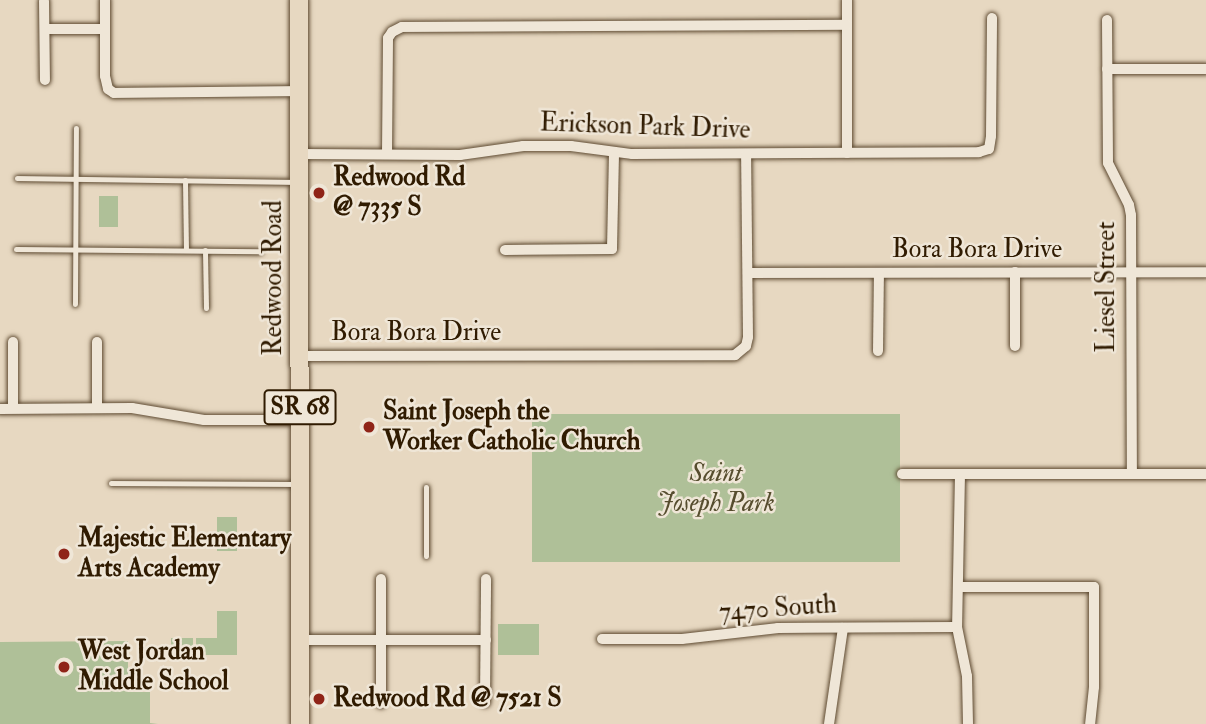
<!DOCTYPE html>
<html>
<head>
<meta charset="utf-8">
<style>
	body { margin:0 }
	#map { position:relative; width:1206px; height:724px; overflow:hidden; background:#e7d8c1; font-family:"IM FELL Double Pica",serif }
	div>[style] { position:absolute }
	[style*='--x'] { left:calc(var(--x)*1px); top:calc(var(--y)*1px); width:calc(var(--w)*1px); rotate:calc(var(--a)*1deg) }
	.green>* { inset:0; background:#afc098; transform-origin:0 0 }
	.roads { filter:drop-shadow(0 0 2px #5e4a31) drop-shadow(0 0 2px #5e4a31) }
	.service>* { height:5px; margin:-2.5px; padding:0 2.5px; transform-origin:2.5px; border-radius:2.5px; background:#efe6d7 }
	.minor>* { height:10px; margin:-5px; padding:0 5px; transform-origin:5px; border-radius:5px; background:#efe6d7 }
	.primary>* { height:18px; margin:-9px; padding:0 9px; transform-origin:9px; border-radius:9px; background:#e7d8c1 }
	.dots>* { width:19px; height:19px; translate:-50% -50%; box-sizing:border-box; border:4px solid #efe6d7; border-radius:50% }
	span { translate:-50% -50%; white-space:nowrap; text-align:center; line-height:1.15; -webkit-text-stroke:5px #efe6d7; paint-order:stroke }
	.shield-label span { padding:2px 5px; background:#efe6d7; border:2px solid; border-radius:5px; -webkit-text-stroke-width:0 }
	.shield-label { font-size:24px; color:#301b01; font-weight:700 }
	.street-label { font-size:26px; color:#301b01 }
	.poi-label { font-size:26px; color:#301b01; font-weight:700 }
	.left { translate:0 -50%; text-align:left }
	.park-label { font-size:26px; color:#564d2e; font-style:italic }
</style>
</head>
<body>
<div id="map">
	<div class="green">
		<i style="left:99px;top:196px;width:19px;height:31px"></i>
		<i style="left:900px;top:414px;width:148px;height:368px;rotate:90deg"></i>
		<i style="left:217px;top:517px;width:20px;height:34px"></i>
		<i style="clip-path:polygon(217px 611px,237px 611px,237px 655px,196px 655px,196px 638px,217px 638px)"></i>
		<i style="left:498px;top:624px;width:41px;height:31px"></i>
		<i style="left:171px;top:638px;width:22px;height:17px"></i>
		<i style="clip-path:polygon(128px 641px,128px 692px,150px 692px,150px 723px,158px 724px,0 724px,0 642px)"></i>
	</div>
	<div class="roads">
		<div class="service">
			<i style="--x:17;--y:178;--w:280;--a:0.8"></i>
			<i style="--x:185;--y:180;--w:70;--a:89.2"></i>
			<i style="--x:16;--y:249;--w:244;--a:0.5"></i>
			<i style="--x:205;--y:250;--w:58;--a:89"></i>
			<i style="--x:75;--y:304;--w:176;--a:-89.7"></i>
			<i style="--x:111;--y:483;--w:186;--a:0.3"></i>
			<i style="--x:426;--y:487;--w:69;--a:90"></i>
		</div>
		<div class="minor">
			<i style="--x:105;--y:0;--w:76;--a:90"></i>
			<i style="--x:105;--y:76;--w:13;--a:77"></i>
			<i style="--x:108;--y:89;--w:7;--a:34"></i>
			<i style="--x:114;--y:93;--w:186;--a:-0.6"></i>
			<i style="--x:847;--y:0;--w:153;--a:90"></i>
			<i style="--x:44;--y:1;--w:79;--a:89.3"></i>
			<i style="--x:1107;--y:20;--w:143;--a:89.6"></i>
			<i style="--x:1108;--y:163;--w:47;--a:63.4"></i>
			<i style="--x:1129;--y:205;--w:10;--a:79"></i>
			<i style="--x:1131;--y:215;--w:259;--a:89.8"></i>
			<i style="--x:45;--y:29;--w:60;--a:0"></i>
			<i style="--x:1107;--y:69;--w:99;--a:0"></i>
			<i style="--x:300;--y:154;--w:160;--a:0.4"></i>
			<i style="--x:460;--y:155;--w:64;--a:-8.1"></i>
			<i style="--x:523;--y:146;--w:48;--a:0"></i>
			<i style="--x:571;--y:146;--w:62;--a:7.5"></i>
			<i style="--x:632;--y:154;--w:347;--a:-0.3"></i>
			<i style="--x:979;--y:152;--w:10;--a:-17"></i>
			<i style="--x:989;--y:149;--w:13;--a:-81"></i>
			<i style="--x:991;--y:136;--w:118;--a:-89.5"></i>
			<i style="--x:387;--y:154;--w:116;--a:-89.5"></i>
			<i style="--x:388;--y:38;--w:7;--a:-56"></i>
			<i style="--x:392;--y:32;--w:11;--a:-27"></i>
			<i style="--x:402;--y:27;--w:445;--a:-0.3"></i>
			<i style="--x:505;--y:250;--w:107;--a:-0.5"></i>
			<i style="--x:612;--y:249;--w:96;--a:-88.8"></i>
			<i style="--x:1015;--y:272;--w:74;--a:90"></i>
			<i style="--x:748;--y:273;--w:458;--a:-0.1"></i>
			<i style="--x:13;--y:342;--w:66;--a:90"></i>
			<i style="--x:97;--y:342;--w:66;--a:90"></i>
			<i style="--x:878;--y:351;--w:78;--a:-89.3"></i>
			<i style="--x:300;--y:356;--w:435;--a:-0.1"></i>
			<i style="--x:735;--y:355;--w:14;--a:-39"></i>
			<i style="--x:746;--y:346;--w:9;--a:-77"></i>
			<i style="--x:748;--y:337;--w:183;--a:-90.6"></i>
			<i style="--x:0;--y:409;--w:132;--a:-0.4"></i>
			<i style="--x:132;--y:408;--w:73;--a:9.5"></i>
			<i style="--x:204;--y:420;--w:96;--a:0"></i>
			<i style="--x:902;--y:474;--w:304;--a:0"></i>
			<i style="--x:960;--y:474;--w:153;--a:91.1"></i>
			<i style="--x:957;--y:627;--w:50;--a:78.5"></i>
			<i style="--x:967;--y:676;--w:48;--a:88.8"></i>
			<i style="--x:960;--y:587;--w:134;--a:0"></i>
			<i style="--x:1094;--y:587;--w:100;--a:90"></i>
			<i style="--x:1094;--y:687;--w:37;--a:96"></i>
			<i style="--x:602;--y:639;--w:80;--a:0"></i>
			<i style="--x:682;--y:639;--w:97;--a:-6.5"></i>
			<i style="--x:778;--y:628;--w:179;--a:-0.3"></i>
			<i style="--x:300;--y:640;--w:186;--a:0"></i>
			<i style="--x:485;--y:702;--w:123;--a:-89.5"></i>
			<i style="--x:381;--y:703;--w:124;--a:-90"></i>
			<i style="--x:829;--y:724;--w:97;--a:-81.7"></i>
		</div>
		<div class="primary">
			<i style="--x:299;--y:0;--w:724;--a:89.92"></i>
		</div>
	</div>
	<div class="dots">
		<i style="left:319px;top:193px;background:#8f2418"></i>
		<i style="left:369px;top:427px;background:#8f2418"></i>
		<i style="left:64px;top:554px;background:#8f2418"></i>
		<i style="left:64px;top:667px;background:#8f2418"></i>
		<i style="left:319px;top:699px;background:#8f2418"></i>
	</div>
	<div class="shield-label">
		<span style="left:300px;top:407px">SR 68</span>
	</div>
	<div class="street-label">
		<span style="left:645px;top:127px;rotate:2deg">Erickson Park Drive</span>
		<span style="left:977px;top:250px">Bora Bora Drive</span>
		<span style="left:274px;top:278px;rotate:-90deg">Redwood Road</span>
		<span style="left:1107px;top:287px;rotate:-90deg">Liesel Street</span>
		<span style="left:416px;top:333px">Bora Bora Drive</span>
		<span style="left:778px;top:609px;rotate:-4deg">7470 South</span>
	</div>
	<div class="poi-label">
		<span class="left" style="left:333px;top:193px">Redwood Rd<br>@ 7335 S</span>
		<span class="left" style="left:383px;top:427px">Saint Joseph the<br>Worker Catholic Church</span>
		<span class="left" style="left:78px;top:554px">Majestic Elementary<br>Arts Academy</span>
		<span class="left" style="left:78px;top:667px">West Jordan<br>Middle School</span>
		<span class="left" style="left:333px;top:699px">Redwood Rd @ 7521 S</span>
	</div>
	<div class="park-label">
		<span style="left:716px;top:489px">Saint<br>Joseph Park</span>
	</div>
</div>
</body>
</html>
